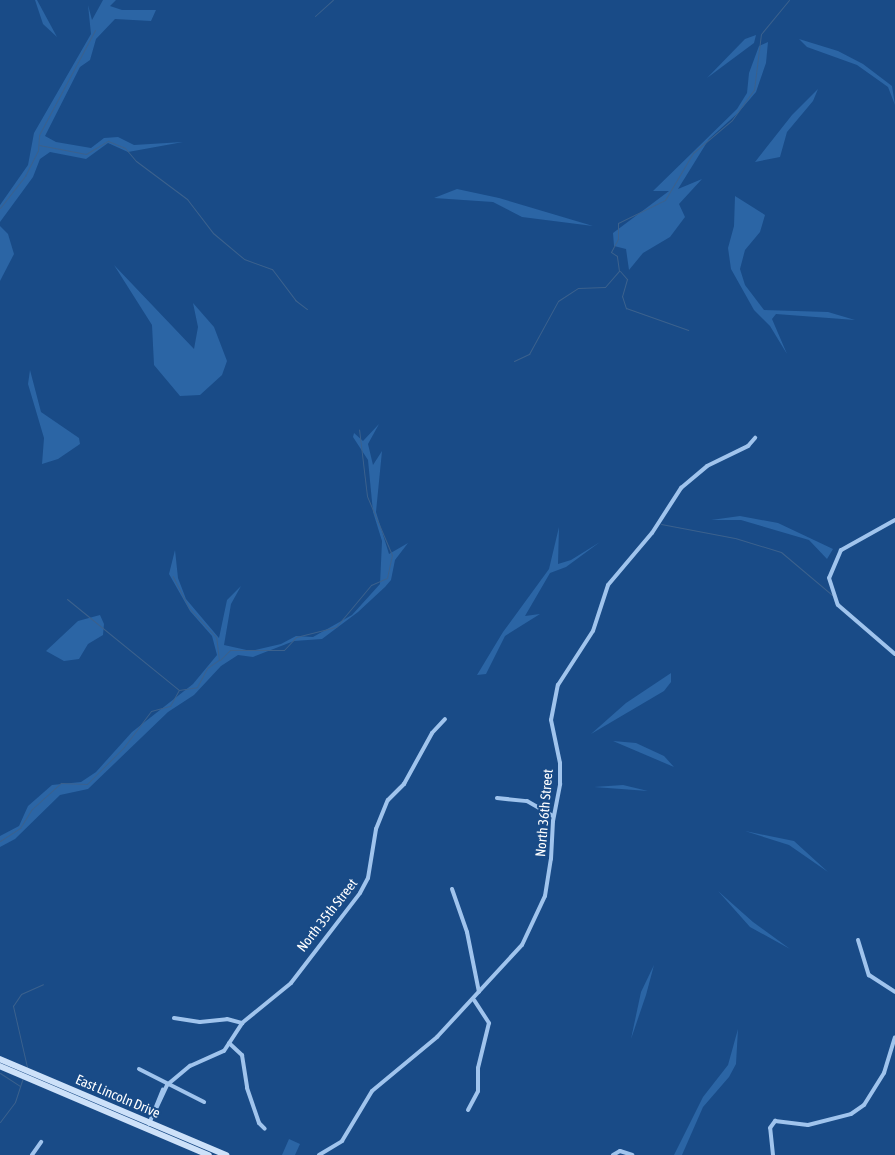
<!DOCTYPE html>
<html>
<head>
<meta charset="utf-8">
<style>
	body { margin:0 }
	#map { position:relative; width:895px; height:1155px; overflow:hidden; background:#194b87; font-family:"Asap Condensed",sans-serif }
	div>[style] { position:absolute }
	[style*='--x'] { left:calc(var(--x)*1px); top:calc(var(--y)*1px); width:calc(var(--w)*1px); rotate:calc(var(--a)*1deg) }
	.green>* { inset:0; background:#2b65a5 }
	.stream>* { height:1px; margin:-0.5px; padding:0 0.5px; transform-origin:0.5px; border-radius:0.5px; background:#3b618d }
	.minor>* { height:4px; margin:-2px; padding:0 2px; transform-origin:2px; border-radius:2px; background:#a0c4ed }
	.secondary>* { height:5.5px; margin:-2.75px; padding:0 2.75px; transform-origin:2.75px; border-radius:2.75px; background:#cde1f9 }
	span { translate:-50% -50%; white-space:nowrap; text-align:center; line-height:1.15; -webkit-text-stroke:4px #194b87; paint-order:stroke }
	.street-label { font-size:14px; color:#fff }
</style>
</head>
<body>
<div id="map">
	<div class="green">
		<i style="clip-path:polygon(35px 0,37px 0,57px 37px,43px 24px)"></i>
		<i style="clip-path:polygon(103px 0,116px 0,110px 6px,122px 10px,156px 10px,151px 21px,115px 19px,96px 39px,90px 60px,80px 67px,45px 136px,56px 142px,91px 148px,104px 138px,118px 137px,134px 145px,183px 142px,128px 152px,108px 143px,86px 159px,50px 152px,40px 159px,33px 177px,0 222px,0 205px,28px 165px,34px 133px,91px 34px,88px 5px,92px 20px)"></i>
		<i style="clip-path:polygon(756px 35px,754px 43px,707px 78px,745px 39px)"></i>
		<i style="clip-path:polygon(799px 39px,838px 51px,863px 64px,892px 86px,895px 105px,888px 87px,857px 65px,807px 47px)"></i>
		<i style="clip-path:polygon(768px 42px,766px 63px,756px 92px,738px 113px,709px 139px,678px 189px,702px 179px,679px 204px,685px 217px,670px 237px,643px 253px,629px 270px,626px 249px,614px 246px,613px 233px,669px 191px,653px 191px,737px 109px,747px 93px,749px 73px,759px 46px)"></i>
		<i style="clip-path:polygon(818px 89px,813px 101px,787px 132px,780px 157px,755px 162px,792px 115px)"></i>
		<i style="clip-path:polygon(457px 189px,499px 198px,593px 226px,522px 217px,493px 202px,434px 198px)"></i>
		<i style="clip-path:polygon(735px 196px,765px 215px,760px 232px,745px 250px,740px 269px,745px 285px,764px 310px,828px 312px,855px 320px,776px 314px,772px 319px,787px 354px,770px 326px,754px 310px,731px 269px,728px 248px,734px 226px)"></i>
		<i style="clip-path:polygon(0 226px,8px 234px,14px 254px,0 281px)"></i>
		<i style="clip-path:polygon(114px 265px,194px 349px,198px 327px,193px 303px,214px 327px,227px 361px,222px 375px,200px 395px,180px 396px,154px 365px,152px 325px)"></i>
		<i style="clip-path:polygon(30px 370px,41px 412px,79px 438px,80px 444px,58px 459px,42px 464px,44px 438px,28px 384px)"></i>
		<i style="clip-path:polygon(379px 424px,368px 444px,373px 465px,382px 451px,376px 512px,389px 554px,408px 543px,395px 560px,391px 580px,385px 587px,358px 612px,322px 639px,294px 641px,253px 657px,238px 655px,221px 666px,194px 695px,168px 712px,88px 789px,60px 795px,15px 839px,0 847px,0 836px,19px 826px,28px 806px,52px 785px,81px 782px,96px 772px,132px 732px,193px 684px,217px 655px,212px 636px,190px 611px,169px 574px,175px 550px,178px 578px,186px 599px,219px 638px,227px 600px,241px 586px,231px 604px,224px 645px,251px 651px,281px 644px,296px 636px,313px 637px,352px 615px,380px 584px,382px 541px,373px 512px,368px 460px,353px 437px,354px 433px,363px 441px)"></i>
		<i style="clip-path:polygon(740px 516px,778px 523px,833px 549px,827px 559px,809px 540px,741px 520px,711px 520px)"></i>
		<i style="clip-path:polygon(559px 527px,558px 564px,571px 560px,600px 542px,566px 567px,550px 573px,525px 616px,540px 614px,505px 636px,486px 674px,477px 675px,503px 632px,549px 569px)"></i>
		<i style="clip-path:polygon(100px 615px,104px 624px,103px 635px,88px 644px,79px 659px,64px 661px,46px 651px,78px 621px)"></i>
		<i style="clip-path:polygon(671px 673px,671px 682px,664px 691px,591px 734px,626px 703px)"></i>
		<i style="clip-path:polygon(613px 741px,636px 743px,664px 756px,674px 767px)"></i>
		<i style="clip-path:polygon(623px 785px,648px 791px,594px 787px)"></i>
		<i style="clip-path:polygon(745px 831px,794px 841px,828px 872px,789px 845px)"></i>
		<i style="clip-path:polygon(718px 891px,753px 922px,790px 949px,750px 927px)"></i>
		<i style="clip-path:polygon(654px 965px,646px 995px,631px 1039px,641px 992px)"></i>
		<i style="clip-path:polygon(738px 1029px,736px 1064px,729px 1077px,703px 1107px,682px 1155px,674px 1155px,703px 1097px,728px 1065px)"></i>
		<i style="clip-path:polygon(289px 1139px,300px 1144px,295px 1155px,282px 1155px)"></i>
	</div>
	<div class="stream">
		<i style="--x:315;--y:16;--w:24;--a:-42"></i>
		<i style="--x:39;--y:145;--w:48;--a:10.8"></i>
		<i style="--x:86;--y:154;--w:26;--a:-31"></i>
		<i style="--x:108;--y:141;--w:18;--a:22"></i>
		<i style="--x:125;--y:148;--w:17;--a:50"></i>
		<i style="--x:136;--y:161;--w:64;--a:36.7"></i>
		<i style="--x:187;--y:199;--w:43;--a:52.6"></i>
		<i style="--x:213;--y:233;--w:40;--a:40"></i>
		<i style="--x:244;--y:259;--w:30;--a:20"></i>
		<i style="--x:272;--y:269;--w:39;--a:53"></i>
		<i style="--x:295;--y:300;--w:15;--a:37"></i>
		<i style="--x:0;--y:208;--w:41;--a:-52"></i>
		<i style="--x:25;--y:176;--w:28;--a:-63"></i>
		<i style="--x:38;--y:151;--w:16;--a:-86"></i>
		<i style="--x:39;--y:135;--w:119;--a:-61.9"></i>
		<i style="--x:620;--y:271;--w:11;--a:49"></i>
		<i style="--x:627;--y:279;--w:18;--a:106"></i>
		<i style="--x:622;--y:296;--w:13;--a:72"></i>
		<i style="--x:626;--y:308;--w:66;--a:19.5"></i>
		<i style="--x:514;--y:361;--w:17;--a:-25"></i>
		<i style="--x:529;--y:354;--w:60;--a:-61.3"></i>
		<i style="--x:558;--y:301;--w:24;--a:-33"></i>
		<i style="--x:578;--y:288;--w:27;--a:-2"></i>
		<i style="--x:605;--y:287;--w:21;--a:-49"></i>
		<i style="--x:619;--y:271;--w:15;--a:-98"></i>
		<i style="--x:617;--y:256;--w:7;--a:-146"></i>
		<i style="--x:611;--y:252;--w:15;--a:-62"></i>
		<i style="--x:618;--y:239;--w:16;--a:-90"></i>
		<i style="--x:618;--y:223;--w:52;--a:-26.1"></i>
		<i style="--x:665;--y:200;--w:55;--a:-59.2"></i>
		<i style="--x:693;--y:153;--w:51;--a:-40.2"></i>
		<i style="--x:732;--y:120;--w:37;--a:-54"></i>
		<i style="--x:754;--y:90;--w:56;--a:-82.9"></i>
		<i style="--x:761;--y:34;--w:44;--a:-50.5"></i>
		<i style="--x:661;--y:524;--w:75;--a:10.7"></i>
		<i style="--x:735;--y:538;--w:48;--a:16.9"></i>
		<i style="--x:781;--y:552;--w:67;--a:40.1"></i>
		<i style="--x:67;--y:599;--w:144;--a:39.1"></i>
		<i style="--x:220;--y:660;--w:14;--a:-45"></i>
		<i style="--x:230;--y:650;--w:54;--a:0"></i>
		<i style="--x:284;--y:650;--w:18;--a:-47"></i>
		<i style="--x:296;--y:637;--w:41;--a:-14"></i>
		<i style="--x:336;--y:627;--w:55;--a:-50.2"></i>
		<i style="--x:371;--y:585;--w:17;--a:-24"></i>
		<i style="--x:387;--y:578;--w:24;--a:-78"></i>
		<i style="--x:392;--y:555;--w:64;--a:-113"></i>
		<i style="--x:367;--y:496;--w:67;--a:-96.8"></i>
		<i style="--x:0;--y:841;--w:24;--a:-33"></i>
		<i style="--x:20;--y:828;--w:22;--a:-58"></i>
		<i style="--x:32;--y:809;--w:39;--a:-42"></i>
		<i style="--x:61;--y:783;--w:26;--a:2"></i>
		<i style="--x:87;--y:784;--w:52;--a:-45"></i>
		<i style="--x:124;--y:747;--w:45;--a:-53.1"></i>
		<i style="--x:151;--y:711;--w:20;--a:-15"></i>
		<i style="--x:170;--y:706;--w:18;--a:-61"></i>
		<i style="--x:179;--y:690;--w:18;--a:-9"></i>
		<i style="--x:197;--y:687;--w:21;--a:-62"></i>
		<i style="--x:207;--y:668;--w:14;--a:-34"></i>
		<i style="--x:219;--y:660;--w:23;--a:-97"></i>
		<i style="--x:216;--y:637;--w:40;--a:-133"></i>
		<i style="--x:189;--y:608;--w:36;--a:-117"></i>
		<i style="--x:27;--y:1067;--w:63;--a:-102.9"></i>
		<i style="--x:13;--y:1006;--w:14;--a:-56"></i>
		<i style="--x:21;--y:994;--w:24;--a:-24"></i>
		<i style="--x:0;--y:1073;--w:24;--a:33"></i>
		<i style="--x:0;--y:1122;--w:25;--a:-53"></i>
		<i style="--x:15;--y:1102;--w:26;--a:-72"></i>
	</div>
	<div class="minor">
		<i style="--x:895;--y:520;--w:62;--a:150.9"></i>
		<i style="--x:841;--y:550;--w:30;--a:113"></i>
		<i style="--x:829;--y:578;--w:28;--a:72"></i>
		<i style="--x:838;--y:605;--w:75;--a:40.7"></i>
		<i style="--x:497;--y:798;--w:30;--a:6"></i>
		<i style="--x:527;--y:801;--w:30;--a:30"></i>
		<i style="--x:452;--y:889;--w:46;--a:70.8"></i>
		<i style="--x:467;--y:932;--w:61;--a:78.7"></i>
		<i style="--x:858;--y:940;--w:37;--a:73"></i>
		<i style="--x:869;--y:975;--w:31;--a:33"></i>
		<i style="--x:174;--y:1018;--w:26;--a:9"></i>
		<i style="--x:200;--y:1022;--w:27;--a:-6"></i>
		<i style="--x:227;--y:1019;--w:16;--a:15"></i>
		<i style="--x:229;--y:1043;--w:18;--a:43"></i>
		<i style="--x:242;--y:1055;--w:33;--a:81"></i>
		<i style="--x:247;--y:1088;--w:37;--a:71"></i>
		<i style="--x:259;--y:1123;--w:8;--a:45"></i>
		<i style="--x:139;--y:1069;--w:73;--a:26.9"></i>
		<i style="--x:468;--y:1110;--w:21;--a:-62"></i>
		<i style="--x:478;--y:1091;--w:23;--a:-90"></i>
		<i style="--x:478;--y:1068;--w:46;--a:-76.3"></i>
		<i style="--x:489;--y:1023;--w:27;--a:-123"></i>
		<i style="--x:155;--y:1111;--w:29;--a:-65"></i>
		<i style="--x:167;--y:1085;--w:30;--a:-40"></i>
		<i style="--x:190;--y:1066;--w:37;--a:-24"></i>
		<i style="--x:224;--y:1051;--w:33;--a:-57"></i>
		<i style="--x:242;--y:1023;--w:63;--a:-39.2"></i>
		<i style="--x:291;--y:983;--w:113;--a:-52.5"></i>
		<i style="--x:360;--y:893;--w:17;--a:-62"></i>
		<i style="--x:368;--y:878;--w:50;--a:-80.7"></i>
		<i style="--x:376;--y:829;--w:31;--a:-68"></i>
		<i style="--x:388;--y:800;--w:23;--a:-45"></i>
		<i style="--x:404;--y:784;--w:58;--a:-61.2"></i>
		<i style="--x:432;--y:733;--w:19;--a:-47"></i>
		<i style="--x:149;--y:1124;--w:37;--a:-68"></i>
		<i style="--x:32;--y:1155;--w:16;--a:-55"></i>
		<i style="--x:319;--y:1155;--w:27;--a:-31"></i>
		<i style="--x:342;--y:1141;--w:58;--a:-59"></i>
		<i style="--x:372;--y:1091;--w:85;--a:-39.7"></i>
		<i style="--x:437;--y:1037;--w:125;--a:-47.3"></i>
		<i style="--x:522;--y:945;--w:54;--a:-64.9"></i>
		<i style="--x:545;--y:896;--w:37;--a:-81"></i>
		<i style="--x:551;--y:859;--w:38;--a:-87"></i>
		<i style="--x:553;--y:821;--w:38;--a:-79"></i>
		<i style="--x:560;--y:784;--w:21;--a:-90"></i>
		<i style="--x:560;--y:763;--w:44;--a:-101.8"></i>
		<i style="--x:551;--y:720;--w:36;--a:-79"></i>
		<i style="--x:558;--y:685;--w:64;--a:-57.1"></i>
		<i style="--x:593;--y:631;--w:48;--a:-71.9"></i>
		<i style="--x:608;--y:585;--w:68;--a:-49.8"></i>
		<i style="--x:652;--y:533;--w:54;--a:-57.2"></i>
		<i style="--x:681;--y:488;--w:34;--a:-40"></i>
		<i style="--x:707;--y:466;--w:46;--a:-26"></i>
		<i style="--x:748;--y:446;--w:11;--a:-49"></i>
		<i style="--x:613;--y:1155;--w:8;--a:-30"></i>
		<i style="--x:620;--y:1151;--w:13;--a:18"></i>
		<i style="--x:773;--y:1155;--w:27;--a:-96"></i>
		<i style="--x:770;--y:1128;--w:9;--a:-54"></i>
		<i style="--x:775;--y:1121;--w:33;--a:7"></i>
		<i style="--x:808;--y:1125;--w:44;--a:-14.3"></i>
		<i style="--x:851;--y:1114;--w:16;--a:-35"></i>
		<i style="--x:864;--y:1105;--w:38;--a:-58"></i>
		<i style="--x:884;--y:1073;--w:37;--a:-73"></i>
	</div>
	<div class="secondary">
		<i style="--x:0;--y:1059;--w:246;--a:23"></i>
		<i style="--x:0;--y:1066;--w:227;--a:23.1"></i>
	</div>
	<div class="street-label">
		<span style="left:544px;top:813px;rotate:-85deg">North 36th Street</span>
		<span style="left:327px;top:915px;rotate:-52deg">North 35th Street</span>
		<span style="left:118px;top:1096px;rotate:23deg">East Lincoln Drive</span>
	</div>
</div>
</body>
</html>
